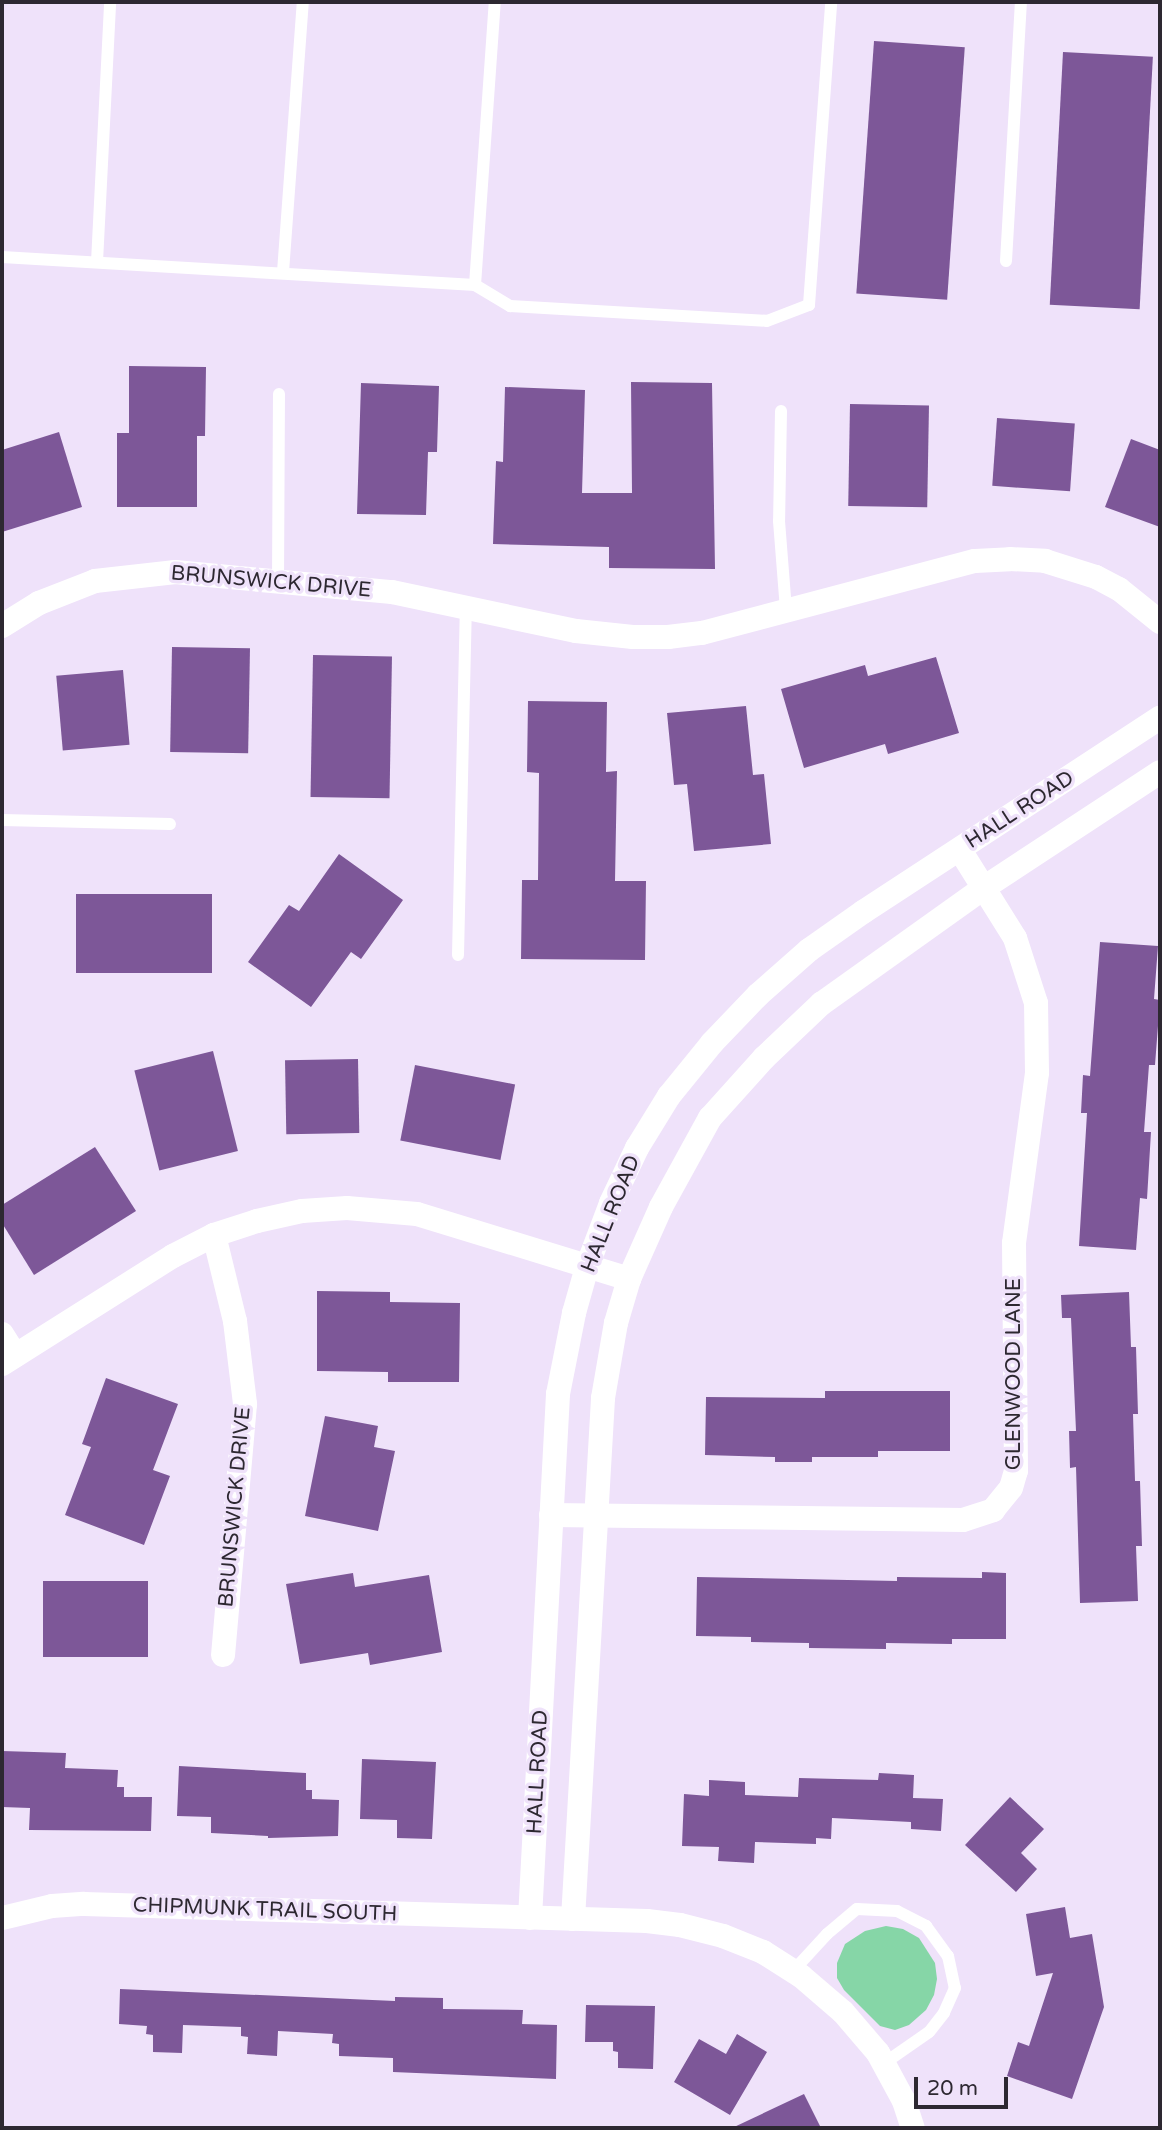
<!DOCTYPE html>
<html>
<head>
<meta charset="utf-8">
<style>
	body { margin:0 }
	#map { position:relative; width:1162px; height:2130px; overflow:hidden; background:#efe2fa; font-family:"Varela Round",sans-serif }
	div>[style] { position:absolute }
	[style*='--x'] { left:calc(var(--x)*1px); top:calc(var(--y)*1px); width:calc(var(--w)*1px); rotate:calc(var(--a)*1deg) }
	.green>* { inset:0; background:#86d6a7 }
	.building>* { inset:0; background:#7d5798; transform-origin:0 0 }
	.service>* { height:12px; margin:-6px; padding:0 6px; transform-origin:6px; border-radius:6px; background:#fff }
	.minor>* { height:24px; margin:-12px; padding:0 12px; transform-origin:12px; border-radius:12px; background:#fff }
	span { translate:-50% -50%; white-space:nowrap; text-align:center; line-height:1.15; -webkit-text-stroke:7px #efe2fa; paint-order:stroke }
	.street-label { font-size:21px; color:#2d2831 }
	.frame { position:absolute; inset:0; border:4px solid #2d2831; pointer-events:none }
	.scale { position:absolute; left:914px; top:2077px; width:94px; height:32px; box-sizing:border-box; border:4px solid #2d2831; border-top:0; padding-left:9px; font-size:21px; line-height:24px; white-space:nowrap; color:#2d2831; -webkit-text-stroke:5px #efe2fa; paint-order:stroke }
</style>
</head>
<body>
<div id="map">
	<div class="green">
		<i style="clip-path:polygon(886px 1926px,903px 1929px,919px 1938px,935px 1963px,937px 1979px,934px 1995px,926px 2010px,909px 2025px,895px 2030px,880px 2026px,844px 1990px,837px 1978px,837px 1963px,845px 1944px,865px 1931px)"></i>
	</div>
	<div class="building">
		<i style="left:874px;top:41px;width:91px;height:253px;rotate:4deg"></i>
		<i style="left:1063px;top:52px;width:90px;height:253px;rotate:3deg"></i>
		<i style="clip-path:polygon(129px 366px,206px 367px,205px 436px,197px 436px,197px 507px,117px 507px,117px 433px,129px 433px)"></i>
		<i style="clip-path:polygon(631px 382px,712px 383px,715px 569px,609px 568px,609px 547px,493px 544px,496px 461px,503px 462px,505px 387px,585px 390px,582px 493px,632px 493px)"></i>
		<i style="clip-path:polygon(361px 383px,439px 386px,437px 452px,428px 452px,426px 515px,357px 514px)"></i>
		<i style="left:850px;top:404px;width:79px;height:102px;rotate:1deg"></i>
		<i style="left:997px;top:418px;width:78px;height:68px;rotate:4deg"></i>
		<i style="clip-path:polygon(59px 432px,82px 507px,2px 532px,2px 450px)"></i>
		<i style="clip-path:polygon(1131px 439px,1160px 450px,1160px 527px,1105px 507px)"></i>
		<i style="left:172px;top:647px;width:78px;height:105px;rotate:1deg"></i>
		<i style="left:313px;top:655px;width:79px;height:142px;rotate:1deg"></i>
		<i style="clip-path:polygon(936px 657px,959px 733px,888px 754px,885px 744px,804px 768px,781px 689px,865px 665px,868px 676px)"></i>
		<i style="left:123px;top:670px;width:75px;height:67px;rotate:85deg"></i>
		<i style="clip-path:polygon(528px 701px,607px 702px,606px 772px,617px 771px,615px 881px,646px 881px,645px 960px,521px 959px,522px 880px,538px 880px,539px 773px,527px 772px)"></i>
		<i style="clip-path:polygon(746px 706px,753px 775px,764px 774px,771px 844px,694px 851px,687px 784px,674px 785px,667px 713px)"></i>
		<i style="clip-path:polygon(339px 854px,403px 900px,361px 959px,351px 952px,311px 1007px,248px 962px,289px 905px,299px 911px)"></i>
		<i style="left:76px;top:894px;width:136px;height:79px"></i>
		<i style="clip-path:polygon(1100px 942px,1158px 946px,1154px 999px,1160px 1000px,1155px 1065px,1149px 1065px,1144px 1132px,1151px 1132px,1147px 1199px,1140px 1198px,1136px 1250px,1079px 1246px,1087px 1113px,1081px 1113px,1083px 1075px,1090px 1076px)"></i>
		<i style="left:213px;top:1051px;width:103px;height:81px;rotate:76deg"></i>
		<i style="left:358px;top:1059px;width:74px;height:73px;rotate:89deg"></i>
		<i style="left:415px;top:1065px;width:102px;height:77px;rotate:11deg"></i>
		<i style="clip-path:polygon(95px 1147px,136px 1211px,34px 1275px,2px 1223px,2px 1205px)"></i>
		<i style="clip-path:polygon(317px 1291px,390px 1292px,390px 1302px,460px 1303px,459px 1382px,388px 1382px,388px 1372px,317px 1371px)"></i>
		<i style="clip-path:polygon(1129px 1292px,1131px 1347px,1136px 1347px,1138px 1414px,1133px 1414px,1135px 1481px,1140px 1481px,1142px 1546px,1136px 1546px,1138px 1601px,1080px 1603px,1076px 1467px,1070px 1468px,1069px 1431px,1076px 1431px,1071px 1318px,1062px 1318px,1061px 1295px)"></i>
		<i style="clip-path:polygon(106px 1378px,178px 1404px,153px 1470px,170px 1476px,144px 1545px,65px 1515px,91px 1447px,82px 1444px)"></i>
		<i style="clip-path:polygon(825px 1391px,950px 1391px,950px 1451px,878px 1451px,878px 1457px,812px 1457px,812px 1462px,775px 1462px,775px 1457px,705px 1455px,706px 1397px,825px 1398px)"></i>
		<i style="clip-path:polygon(325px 1416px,378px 1426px,374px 1447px,395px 1451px,378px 1531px,305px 1516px)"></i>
		<i style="clip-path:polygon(982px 1572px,1006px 1573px,1006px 1639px,952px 1639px,952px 1644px,886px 1643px,886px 1649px,809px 1648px,809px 1643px,751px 1642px,751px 1637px,696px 1636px,697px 1577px,897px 1581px,897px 1577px,982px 1578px)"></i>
		<i style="clip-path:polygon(353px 1573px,355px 1587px,429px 1575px,442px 1652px,370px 1665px,368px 1653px,300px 1664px,286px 1584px)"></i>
		<i style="left:43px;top:1581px;width:105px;height:76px"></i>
		<i style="clip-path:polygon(2px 1751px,66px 1753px,65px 1768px,118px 1770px,117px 1787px,124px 1787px,124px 1797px,152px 1797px,151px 1831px,29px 1830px,30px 1808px,2px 1807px)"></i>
		<i style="clip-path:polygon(362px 1759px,436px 1762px,432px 1839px,397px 1838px,397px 1820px,360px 1819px)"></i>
		<i style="clip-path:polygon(179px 1766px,306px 1773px,306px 1790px,312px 1790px,312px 1799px,339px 1800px,338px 1836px,268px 1838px,268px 1836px,211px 1833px,211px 1817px,177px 1816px)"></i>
		<i style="clip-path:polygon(879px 1773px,914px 1775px,913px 1798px,943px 1799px,941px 1831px,911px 1829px,911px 1822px,832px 1818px,831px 1839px,816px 1838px,816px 1844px,755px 1842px,754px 1863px,718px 1861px,719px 1847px,682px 1846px,684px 1794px,709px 1796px,709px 1780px,745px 1782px,745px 1795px,798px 1797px,799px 1778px,878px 1780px)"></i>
		<i style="clip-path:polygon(1010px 1797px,1044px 1829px,1021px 1853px,1037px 1869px,1016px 1892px,965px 1845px)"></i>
		<i style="clip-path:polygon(1065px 1907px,1070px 1938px,1092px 1934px,1104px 2007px,1072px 2099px,1007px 2076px,1018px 2042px,1029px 2046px,1053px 1973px,1036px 1976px,1026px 1914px)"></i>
		<i style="clip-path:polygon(120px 1989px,395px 2001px,395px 1997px,443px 1998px,443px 2009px,523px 2010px,522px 2024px,557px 2025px,556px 2079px,393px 2072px,393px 2058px,339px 2056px,339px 2044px,332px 2043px,333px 2034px,278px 2031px,277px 2056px,247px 2054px,248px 2037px,241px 2036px,241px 2027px,183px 2025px,182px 2053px,153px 2052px,153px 2035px,146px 2034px,147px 2026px,119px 2024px)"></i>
		<i style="clip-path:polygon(586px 2005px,655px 2006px,653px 2069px,618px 2068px,618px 2052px,613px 2051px,613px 2042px,585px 2042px)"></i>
		<i style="clip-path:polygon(737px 2034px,767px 2052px,730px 2115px,674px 2082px,699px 2039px,726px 2054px)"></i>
		<i style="clip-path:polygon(804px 2094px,821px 2128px,732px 2128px)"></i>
	</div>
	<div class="service">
		<i style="--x:2;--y:257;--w:474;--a:3.4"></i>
		<i style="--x:475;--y:285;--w:284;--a:-86"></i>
		<i style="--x:1006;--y:261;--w:259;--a:-86.7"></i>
		<i style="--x:97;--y:262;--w:260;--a:-87.1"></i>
		<i style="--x:283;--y:272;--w:271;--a:-85.8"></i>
		<i style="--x:475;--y:285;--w:41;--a:31"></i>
		<i style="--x:510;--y:306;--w:257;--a:3.3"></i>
		<i style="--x:767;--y:321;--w:45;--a:-20.9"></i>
		<i style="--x:809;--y:305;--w:304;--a:-85.8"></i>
		<i style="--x:781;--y:411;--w:110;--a:91"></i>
		<i style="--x:779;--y:521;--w:89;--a:85.5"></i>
		<i style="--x:278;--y:582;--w:188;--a:-89.7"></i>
		<i style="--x:2;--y:820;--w:168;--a:1.4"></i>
		<i style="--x:458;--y:955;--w:348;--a:-88.7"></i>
		<i style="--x:793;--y:1971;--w:50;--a:-47.4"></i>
		<i style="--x:827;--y:1934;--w:39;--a:-40"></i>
		<i style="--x:857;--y:1909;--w:40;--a:2.9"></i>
		<i style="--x:897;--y:1911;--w:33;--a:27"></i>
		<i style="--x:926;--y:1926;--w:37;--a:54"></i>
		<i style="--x:948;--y:1956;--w:33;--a:78"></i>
		<i style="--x:955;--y:1988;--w:27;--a:114"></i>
		<i style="--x:944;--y:2013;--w:24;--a:128"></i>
		<i style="--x:929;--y:2032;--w:56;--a:145.2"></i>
	</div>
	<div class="minor">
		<i style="--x:2;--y:626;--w:44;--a:-31.9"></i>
		<i style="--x:39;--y:603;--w:60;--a:-21.4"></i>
		<i style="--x:95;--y:581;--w:81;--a:-6.4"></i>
		<i style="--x:175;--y:572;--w:218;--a:5.3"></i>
		<i style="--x:392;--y:592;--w:188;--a:12"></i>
		<i style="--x:576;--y:631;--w:57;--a:6"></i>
		<i style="--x:633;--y:637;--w:35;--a:0"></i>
		<i style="--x:668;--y:637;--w:34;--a:-7"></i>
		<i style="--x:702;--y:633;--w:282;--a:-14.8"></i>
		<i style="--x:975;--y:561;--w:35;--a:-3"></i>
		<i style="--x:1010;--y:559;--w:35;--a:3"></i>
		<i style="--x:1045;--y:561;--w:53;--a:17.4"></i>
		<i style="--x:1096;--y:577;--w:26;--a:28"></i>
		<i style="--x:1119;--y:589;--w:53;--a:38.8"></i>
		<i style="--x:214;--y:1235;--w:89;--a:76.3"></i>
		<i style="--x:235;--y:1321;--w:84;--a:83.1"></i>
		<i style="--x:245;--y:1404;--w:252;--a:95"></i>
		<i style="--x:2;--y:1334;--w:25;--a:58"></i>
		<i style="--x:2;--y:1364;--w:202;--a:-32.3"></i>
		<i style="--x:173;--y:1256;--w:46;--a:-27.1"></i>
		<i style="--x:214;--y:1235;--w:45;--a:-18"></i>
		<i style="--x:257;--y:1221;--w:46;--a:-12.5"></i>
		<i style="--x:302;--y:1211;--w:45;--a:-3.8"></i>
		<i style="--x:347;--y:1208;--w:70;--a:4.9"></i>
		<i style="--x:417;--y:1214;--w:222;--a:17"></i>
		<i style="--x:551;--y:1515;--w:412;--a:0.7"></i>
		<i style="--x:963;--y:1520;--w:32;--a:-18"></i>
		<i style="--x:993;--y:1510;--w:28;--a:-51"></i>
		<i style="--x:1011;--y:1488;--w:18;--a:-74"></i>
		<i style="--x:1016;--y:1471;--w:228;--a:-90.5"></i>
		<i style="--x:1014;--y:1243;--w:172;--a:-82.3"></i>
		<i style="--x:1037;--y:1073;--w:70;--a:-90.8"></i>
		<i style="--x:1036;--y:1003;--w:68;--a:-107.9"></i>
		<i style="--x:1015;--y:938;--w:104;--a:-122"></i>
		<i style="--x:2;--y:1918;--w:51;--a:-13.5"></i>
		<i style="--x:52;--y:1906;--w:32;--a:-4"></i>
		<i style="--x:84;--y:1904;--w:563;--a:1.73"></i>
		<i style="--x:647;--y:1921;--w:33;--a:7"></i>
		<i style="--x:680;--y:1925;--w:44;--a:14.3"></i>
		<i style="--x:723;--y:1936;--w:43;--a:21.8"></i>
		<i style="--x:763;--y:1952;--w:45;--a:32.3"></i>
		<i style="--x:801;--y:1976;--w:55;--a:40.6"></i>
		<i style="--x:843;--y:2012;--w:54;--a:49.5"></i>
		<i style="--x:878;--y:2053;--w:55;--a:61.6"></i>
		<i style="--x:904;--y:2101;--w:28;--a:72"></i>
		<i style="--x:530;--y:1918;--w:525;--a:-86.94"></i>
		<i style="--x:558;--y:1394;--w:83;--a:-78.8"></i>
		<i style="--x:574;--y:1313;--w:48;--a:-74.2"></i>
		<i style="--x:587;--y:1267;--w:68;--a:-69.4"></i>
		<i style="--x:611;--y:1203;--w:61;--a:-64.7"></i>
		<i style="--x:637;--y:1148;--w:61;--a:-58.4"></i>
		<i style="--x:669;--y:1096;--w:68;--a:-50.9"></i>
		<i style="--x:712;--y:1043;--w:66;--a:-46.2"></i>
		<i style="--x:758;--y:995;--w:68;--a:-41.4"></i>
		<i style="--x:809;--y:950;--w:66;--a:-35.1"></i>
		<i style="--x:863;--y:912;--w:355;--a:-33.2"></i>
		<i style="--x:573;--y:1919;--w:522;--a:-86.7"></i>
		<i style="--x:603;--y:1398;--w:76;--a:-80.2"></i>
		<i style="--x:616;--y:1323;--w:46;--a:-73.5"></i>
		<i style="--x:629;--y:1279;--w:79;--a:-66"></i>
		<i style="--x:661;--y:1207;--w:102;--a:-61.2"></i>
		<i style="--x:710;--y:1118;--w:81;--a:-48"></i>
		<i style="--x:764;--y:1058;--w:79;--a:-43.5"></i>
		<i style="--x:821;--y:1004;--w:201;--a:-35.5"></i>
		<i style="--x:985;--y:887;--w:209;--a:-33.3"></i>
	</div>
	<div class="street-label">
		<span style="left:271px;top:582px;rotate:5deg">BRUNSWICK DRIVE</span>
		<span style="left:1020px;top:810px;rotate:-33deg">HALL ROAD</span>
		<span style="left:611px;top:1214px;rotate:-68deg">HALL ROAD</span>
		<span style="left:1014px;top:1374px;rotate:-90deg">GLENWOOD LANE</span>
		<span style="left:235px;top:1507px;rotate:-85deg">BRUNSWICK DRIVE</span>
		<span style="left:538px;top:1772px;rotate:-87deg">HALL ROAD</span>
		<span style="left:265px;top:1910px;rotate:2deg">CHIPMUNK TRAIL SOUTH</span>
	</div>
	<div class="frame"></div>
	<div class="scale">20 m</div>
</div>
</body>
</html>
